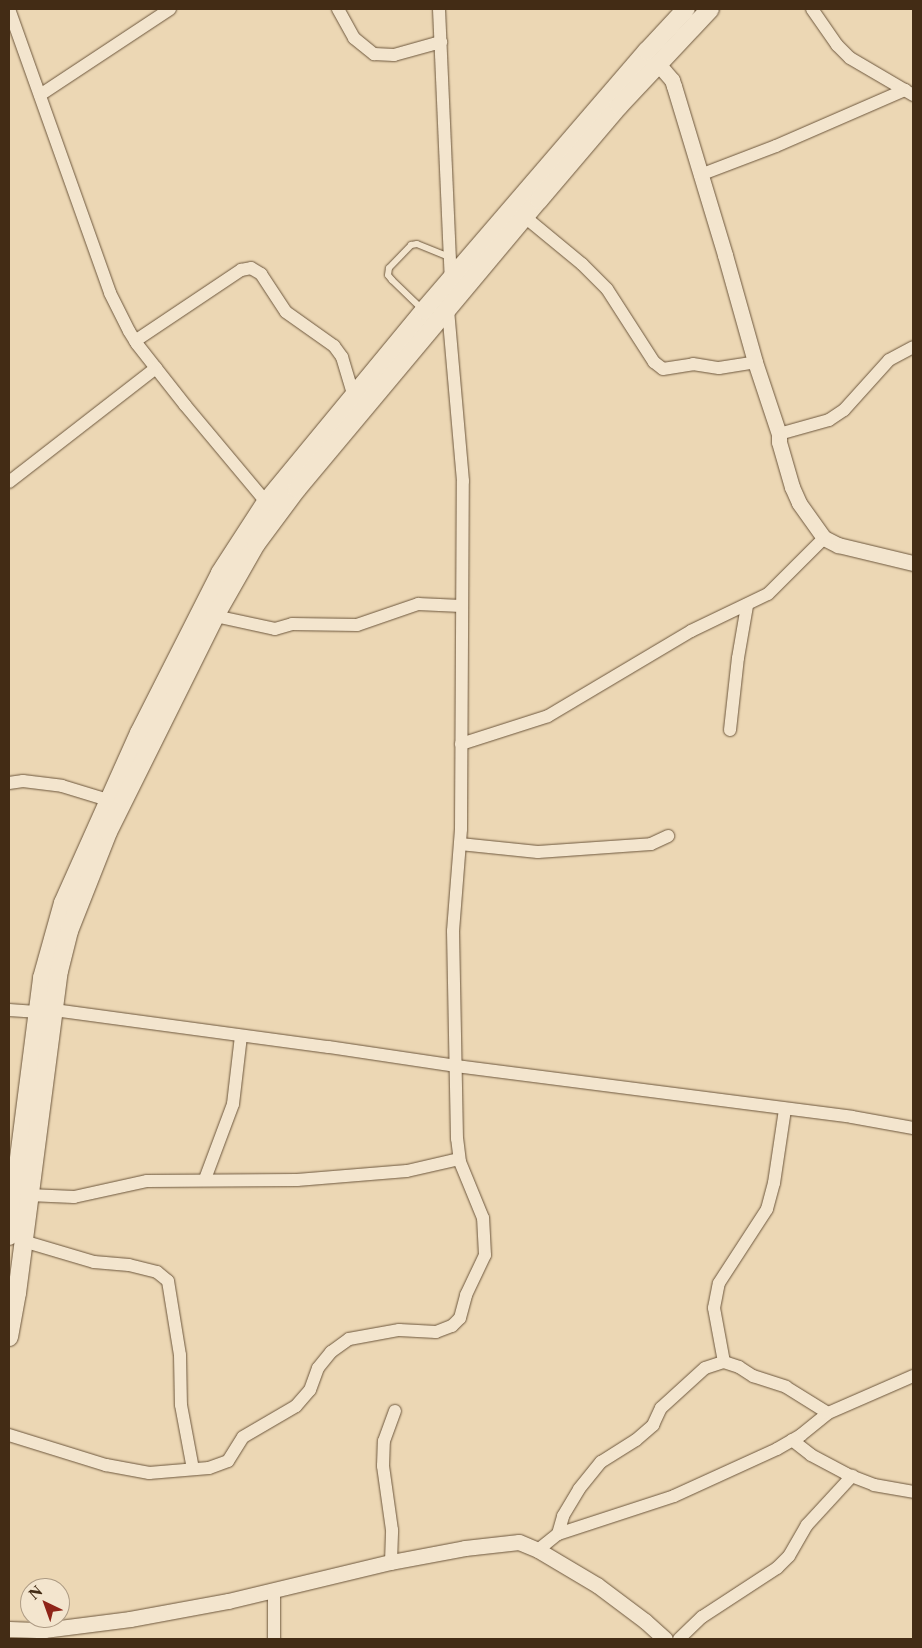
<!DOCTYPE html>
<html>
<head>
<meta charset="utf-8">
<style>
	body { margin:0 }
	#map { position:relative; width:922px; height:1648px; overflow:hidden; background:#ecd7b4; font-family:"Libre Caslon Text",serif }
	div>[style] { position:absolute }
	[style*='--x'] { left:calc(var(--x)*1px); top:calc(var(--y)*1px); width:calc(var(--w)*1px); rotate:calc(var(--a)*1deg) }
	.roads { filter:drop-shadow(0 0 1px #6d573d) drop-shadow(0 0 1px #6d573d) }
	.service>* { height:6px; margin:-3px; padding:0 3px; transform-origin:3px; border-radius:3px; background:#f3e5ce }
	.minor>* { height:12px; margin:-6px; padding:0 6px; transform-origin:6px; border-radius:6px; background:#f3e5ce }
	.tertiary>* { height:15px; margin:-7.5px; padding:0 7.5px; transform-origin:7.5px; border-radius:7.5px; background:#f3e5ce }
	.secondary>* { height:18px; margin:-9px; padding:0 9px; transform-origin:9px; border-radius:9px; background:#f3e5ce }
	span { translate:-50% -50%; white-space:nowrap; text-align:center; line-height:1.15; -webkit-text-stroke:4.5px #f3e5ce; paint-order:stroke }
	.frame { position:absolute; inset:0; border:10px solid #432c15; pointer-events:none }
	.north { position:absolute; left:20px; top:1578px; width:50px; height:50px; box-sizing:border-box; background:#f3e5ce; border:1px solid #ad9b84; border-radius:50%; rotate:318deg; font-size:14px; font-weight:700; line-height:20px; text-align:center; color:#432c15 }
	.north::after { content:''; display:block; margin:auto; width:18px; height:22px; background:#8f2418; clip-path:polygon(50% 0,100% 100%,50% 72%,0 100%) }
</style>
</head>
<body>
<div id="map">
	<div class="roads">
		<div class="service">
			<i style="--x:423;--y:310;--w:43;--a:-135.9"></i>
			<i style="--x:392;--y:280;--w:6;--a:-129"></i>
			<i style="--x:388;--y:275;--w:7;--a:-82"></i>
			<i style="--x:389;--y:268;--w:32;--a:-46"></i>
			<i style="--x:411;--y:245;--w:6;--a:-9"></i>
			<i style="--x:417;--y:244;--w:35;--a:22"></i>
		</div>
		<div class="minor">
			<i style="--x:9;--y:9;--w:301;--a:70.4"></i>
			<i style="--x:110;--y:293;--w:42;--a:63.4"></i>
			<i style="--x:129;--y:331;--w:15;--a:58"></i>
			<i style="--x:137;--y:344;--w:78;--a:51.8"></i>
			<i style="--x:185;--y:405;--w:126;--a:50.1"></i>
			<i style="--x:338;--y:9;--w:33;--a:61"></i>
			<i style="--x:354;--y:38;--w:26;--a:39"></i>
			<i style="--x:374;--y:54;--w:20;--a:3"></i>
			<i style="--x:394;--y:55;--w:49;--a:-15.5"></i>
			<i style="--x:439;--y:9;--w:270;--a:87.5"></i>
			<i style="--x:812;--y:9;--w:44;--a:55.2"></i>
			<i style="--x:837;--y:45;--w:18;--a:45"></i>
			<i style="--x:850;--y:58;--w:73;--a:30.4"></i>
			<i style="--x:40;--y:95;--w:156;--a:-33.5"></i>
			<i style="--x:700;--y:175;--w:81;--a:-20.9"></i>
			<i style="--x:776;--y:146;--w:141;--a:-23.5"></i>
			<i style="--x:525;--y:217;--w:74;--a:39.5"></i>
			<i style="--x:582;--y:264;--w:35;--a:45"></i>
			<i style="--x:607;--y:289;--w:87;--a:57.2"></i>
			<i style="--x:654;--y:362;--w:11;--a:38"></i>
			<i style="--x:663;--y:369;--w:30;--a:-9"></i>
			<i style="--x:693;--y:364;--w:26;--a:9"></i>
			<i style="--x:719;--y:368;--w:36;--a:-9"></i>
			<i style="--x:135;--y:341;--w:128;--a:-33.8"></i>
			<i style="--x:241;--y:270;--w:10;--a:-11"></i>
			<i style="--x:251;--y:268;--w:12;--a:31"></i>
			<i style="--x:261;--y:274;--w:45;--a:56.7"></i>
			<i style="--x:286;--y:312;--w:59;--a:35.3"></i>
			<i style="--x:334;--y:346;--w:14;--a:54"></i>
			<i style="--x:342;--y:357;--w:42;--a:73.3"></i>
			<i style="--x:779;--y:434;--w:52;--a:-15.6"></i>
			<i style="--x:829;--y:420;--w:18;--a:-34"></i>
			<i style="--x:844;--y:410;--w:67;--a:-48"></i>
			<i style="--x:889;--y:360;--w:27;--a:-28"></i>
			<i style="--x:9;--y:482;--w:186;--a:-37.8"></i>
			<i style="--x:215;--y:616;--w:61;--a:12.2"></i>
			<i style="--x:275;--y:629;--w:18;--a:-16"></i>
			<i style="--x:292;--y:624;--w:65;--a:0.9"></i>
			<i style="--x:357;--y:625;--w:65;--a:-19"></i>
			<i style="--x:418;--y:604;--w:43;--a:2.7"></i>
			<i style="--x:730;--y:730;--w:72;--a:-83.7"></i>
			<i style="--x:738;--y:658;--w:53;--a:-80.2"></i>
			<i style="--x:461;--y:744;--w:91;--a:-17.8"></i>
			<i style="--x:548;--y:716;--w:166;--a:-30.7"></i>
			<i style="--x:691;--y:631;--w:85;--a:-25.7"></i>
			<i style="--x:768;--y:594;--w:79;--a:-45"></i>
			<i style="--x:9;--y:783;--w:14;--a:-8"></i>
			<i style="--x:23;--y:781;--w:39;--a:7"></i>
			<i style="--x:62;--y:786;--w:48;--a:16.9"></i>
			<i style="--x:460;--y:844;--w:78;--a:5.9"></i>
			<i style="--x:538;--y:852;--w:113;--a:-4"></i>
			<i style="--x:651;--y:844;--w:19;--a:-25"></i>
			<i style="--x:9;--y:1010;--w:27;--a:4"></i>
			<i style="--x:54;--y:1010;--w:277;--a:7.7"></i>
			<i style="--x:329;--y:1047;--w:128;--a:8.5"></i>
			<i style="--x:456;--y:1066;--w:399;--a:7.3"></i>
			<i style="--x:852;--y:1117;--w:62;--a:10.2"></i>
			<i style="--x:205;--y:1179;--w:80;--a:-69.5"></i>
			<i style="--x:233;--y:1104;--w:68;--a:-83.3"></i>
			<i style="--x:29;--y:1195;--w:45;--a:2.5"></i>
			<i style="--x:74;--y:1197;--w:75;--a:-12.4"></i>
			<i style="--x:147;--y:1181;--w:150;--a:-0.4"></i>
			<i style="--x:297;--y:1180;--w:110;--a:-4.7"></i>
			<i style="--x:407;--y:1171;--w:53;--a:-13"></i>
			<i style="--x:23;--y:1241;--w:74;--a:16.5"></i>
			<i style="--x:94;--y:1262;--w:35;--a:5"></i>
			<i style="--x:129;--y:1265;--w:29;--a:14"></i>
			<i style="--x:157;--y:1272;--w:14;--a:39"></i>
			<i style="--x:168;--y:1281;--w:75;--a:80.8"></i>
			<i style="--x:180;--y:1355;--w:50;--a:88.9"></i>
			<i style="--x:181;--y:1405;--w:65;--a:79.4"></i>
			<i style="--x:724;--y:1362;--w:55;--a:-100.5"></i>
			<i style="--x:714;--y:1308;--w:25;--a:-79"></i>
			<i style="--x:719;--y:1283;--w:88;--a:-57"></i>
			<i style="--x:767;--y:1209;--w:27;--a:-75"></i>
			<i style="--x:774;--y:1183;--w:75;--a:-81.5"></i>
			<i style="--x:9;--y:1435;--w:102;--a:17.2"></i>
			<i style="--x:106;--y:1465;--w:44;--a:10.5"></i>
			<i style="--x:149;--y:1473;--w:60;--a:-4.8"></i>
			<i style="--x:209;--y:1468;--w:20;--a:-20"></i>
			<i style="--x:228;--y:1461;--w:28;--a:-58"></i>
			<i style="--x:243;--y:1437;--w:61;--a:-30.3"></i>
			<i style="--x:296;--y:1406;--w:21;--a:-49"></i>
			<i style="--x:310;--y:1390;--w:23;--a:-70"></i>
			<i style="--x:318;--y:1368;--w:21;--a:-51"></i>
			<i style="--x:331;--y:1352;--w:22;--a:-36"></i>
			<i style="--x:349;--y:1339;--w:51;--a:-10.2"></i>
			<i style="--x:399;--y:1330;--w:37;--a:3"></i>
			<i style="--x:436;--y:1332;--w:17;--a:-21"></i>
			<i style="--x:452;--y:1326;--w:11;--a:-45"></i>
			<i style="--x:460;--y:1318;--w:24;--a:-75"></i>
			<i style="--x:466;--y:1295;--w:44;--a:-64.6"></i>
			<i style="--x:485;--y:1255;--w:37;--a:-93"></i>
			<i style="--x:483;--y:1218;--w:61;--a:-112.3"></i>
			<i style="--x:460;--y:1162;--w:23;--a:-97"></i>
			<i style="--x:457;--y:1139;--w:208;--a:-91.1"></i>
			<i style="--x:453;--y:931;--w:102;--a:-85.5"></i>
			<i style="--x:461;--y:829;--w:348;--a:-89.7"></i>
			<i style="--x:463;--y:481;--w:171;--a:-95"></i>
			<i style="--x:792;--y:1440;--w:24;--a:38"></i>
			<i style="--x:811;--y:1455;--w:40;--a:28"></i>
			<i style="--x:846;--y:1474;--w:30;--a:21"></i>
			<i style="--x:874;--y:1485;--w:40;--a:10"></i>
			<i style="--x:558;--y:1534;--w:19;--a:-74"></i>
			<i style="--x:563;--y:1516;--w:31;--a:-59"></i>
			<i style="--x:579;--y:1489;--w:35;--a:-51"></i>
			<i style="--x:601;--y:1462;--w:41;--a:-32.2"></i>
			<i style="--x:636;--y:1440;--w:23;--a:-41"></i>
			<i style="--x:653;--y:1425;--w:19;--a:-65"></i>
			<i style="--x:661;--y:1408;--w:59;--a:-42.3"></i>
			<i style="--x:705;--y:1368;--w:20;--a:-18"></i>
			<i style="--x:724;--y:1362;--w:16;--a:18"></i>
			<i style="--x:739;--y:1367;--w:17;--a:33"></i>
			<i style="--x:753;--y:1376;--w:35;--a:18"></i>
			<i style="--x:786;--y:1387;--w:49;--a:31.8"></i>
			<i style="--x:538;--y:1550;--w:26;--a:-39"></i>
			<i style="--x:558;--y:1534;--w:122;--a:-18.1"></i>
			<i style="--x:674;--y:1496;--w:113;--a:-24.5"></i>
			<i style="--x:777;--y:1449;--w:28;--a:-30"></i>
			<i style="--x:801;--y:1435;--w:35;--a:-39"></i>
			<i style="--x:828;--y:1413;--w:93;--a:-23.5"></i>
			<i style="--x:391;--y:1562;--w:32;--a:-88"></i>
			<i style="--x:392;--y:1530;--w:65;--a:-98"></i>
			<i style="--x:383;--y:1466;--w:25;--a:-88"></i>
			<i style="--x:384;--y:1441;--w:32;--a:-70"></i>
			<i style="--x:274;--y:1590;--w:49;--a:90"></i>
			<i style="--x:679;--y:1639;--w:32;--a:-44"></i>
			<i style="--x:702;--y:1617;--w:90;--a:-33.2"></i>
			<i style="--x:777;--y:1568;--w:17;--a:-45"></i>
			<i style="--x:789;--y:1556;--w:36;--a:-60"></i>
			<i style="--x:807;--y:1525;--w:67;--a:-47.4"></i>
		</div>
		<div class="tertiary">
			<i style="--x:659;--y:65;--w:20;--a:49"></i>
			<i style="--x:672;--y:80;--w:6;--a:72"></i>
			<i style="--x:674;--y:86;--w:177;--a:73.2"></i>
			<i style="--x:725;--y:255;--w:111;--a:74.3"></i>
			<i style="--x:755;--y:362;--w:76;--a:71.6"></i>
			<i style="--x:779;--y:434;--w:8;--a:90"></i>
			<i style="--x:779;--y:442;--w:47;--a:73.9"></i>
			<i style="--x:792;--y:487;--w:17;--a:66"></i>
			<i style="--x:799;--y:503;--w:43;--a:54.5"></i>
			<i style="--x:824;--y:538;--w:16;--a:27"></i>
			<i style="--x:838;--y:545;--w:77;--a:13.5"></i>
			<i style="--x:9;--y:1629;--w:35;--a:2"></i>
			<i style="--x:44;--y:1630;--w:87;--a:-7.3"></i>
			<i style="--x:130;--y:1619;--w:100;--a:-10.4"></i>
			<i style="--x:228;--y:1601;--w:168;--a:-13.5"></i>
			<i style="--x:391;--y:1562;--w:75;--a:-10.7"></i>
			<i style="--x:465;--y:1548;--w:54;--a:-6.3"></i>
			<i style="--x:519;--y:1542;--w:21;--a:23"></i>
			<i style="--x:538;--y:1550;--w:69;--a:30.7"></i>
			<i style="--x:597;--y:1585;--w:60;--a:36.9"></i>
			<i style="--x:645;--y:1621;--w:27;--a:42"></i>
		</div>
		<div class="secondary">
			<i style="--x:9;--y:1236;--w:260;--a:-82.7"></i>
			<i style="--x:42;--y:978;--w:78;--a:-74.4"></i>
			<i style="--x:63;--y:903;--w:186;--a:-65.9"></i>
			<i style="--x:139;--y:733;--w:179;--a:-63.1"></i>
			<i style="--x:220;--y:573;--w:85;--a:-57.1"></i>
			<i style="--x:266;--y:502;--w:249;--a:-50.5"></i>
			<i style="--x:424;--y:310;--w:342;--a:-49.3"></i>
			<i style="--x:647;--y:51;--w:57;--a:-47.1"></i>
			<i style="--x:9;--y:1337;--w:45;--a:-79.7"></i>
			<i style="--x:17;--y:1293;--w:325;--a:-82.6"></i>
			<i style="--x:59;--y:971;--w:41;--a:-76"></i>
			<i style="--x:69;--y:931;--w:106;--a:-68.5"></i>
			<i style="--x:108;--y:832;--w:241;--a:-63.6"></i>
			<i style="--x:215;--y:616;--w:83;--a:-60.3"></i>
			<i style="--x:256;--y:544;--w:69;--a:-53.3"></i>
			<i style="--x:297;--y:489;--w:377;--a:-50.1"></i>
			<i style="--x:539;--y:200;--w:123;--a:-49.6"></i>
			<i style="--x:619;--y:106;--w:133;--a:-46.8"></i>
		</div>
	</div>
	<div class="frame"></div>
	<div class="north">N</div>
</div>
</body>
</html>
